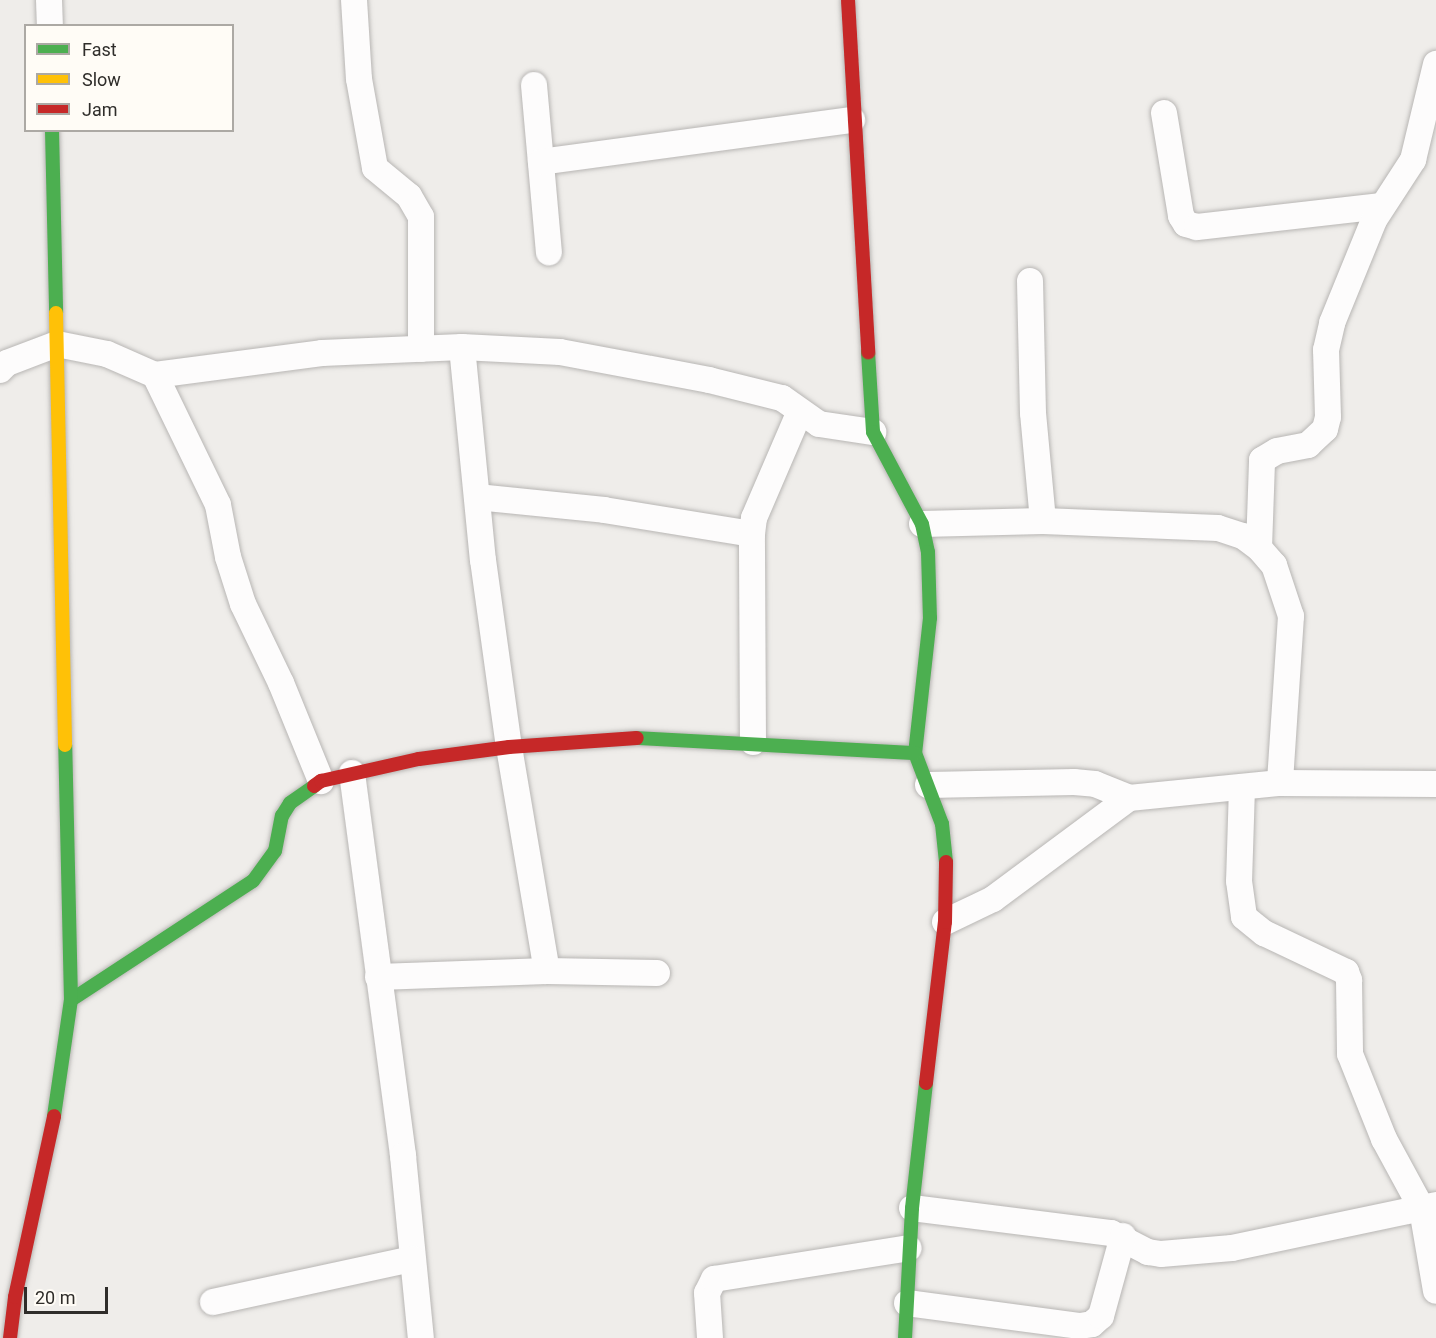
<!DOCTYPE html>
<html>
<head>
<meta charset="utf-8">
<style>
	body { margin:0 }
	#map { position:relative; width:1436px; height:1338px; overflow:hidden; background:#efedea; font-family:Roboto,sans-serif }
	div>[style] { position:absolute }
	[style*='--x'] { left:calc(var(--x)*1px); top:calc(var(--y)*1px); width:calc(var(--w)*1px); rotate:calc(var(--a)*1deg) }
	.roads { filter:drop-shadow(0 0 2px #b8b6b4) drop-shadow(0 0 2px #b8b6b4) }
	.street>* { height:26px; margin:-13px; padding:0 13px; transform-origin:13px; border-radius:13px; background:#fdfcfc }
	.fast>* { height:14px; margin:-7px; padding:0 7px; transform-origin:7px; border-radius:7px; background:#4caf50 }
	.slow>* { height:14px; margin:-7px; padding:0 7px; transform-origin:7px; border-radius:7px; background:#ffc107 }
	.jam>* { height:14px; margin:-7px; padding:0 7px; transform-origin:7px; border-radius:7px; background:#c62828 }
	span { translate:-50% -50%; white-space:nowrap; text-align:center; line-height:1.15; -webkit-text-stroke:6px #fffcf6; paint-order:stroke }
	.legend { position:absolute; left:24px; top:24px; width:210px; height:108px; box-sizing:border-box; background:#fffcf6; border:2px solid #aca9a4; margin:0; padding:8px 10px; list-style:none; font-size:18px; color:#2f2d2a }
	.legend li { display:flex; align-items:center; gap:12px; height:30px }
	.legend b { width:30px; border:2px solid #aca9a4 }
	.scale { position:absolute; left:24px; top:1287px; width:84px; height:27px; box-sizing:border-box; border:3px solid #2f2d2a; border-top:0; padding-left:8px; font-size:18px; line-height:21px; white-space:nowrap; color:#2f2d2a; -webkit-text-stroke:4px #fffcf6; paint-order:stroke }
</style>
</head>
<body>
<div id="map">
	<div class="roads">
		<div class="street">
			<i style="--x:49;--y:0;--w:26;--a:88"></i>
			<i style="--x:354;--y:0;--w:79;--a:86.4"></i>
			<i style="--x:359;--y:79;--w:90;--a:79.8"></i>
			<i style="--x:375;--y:168;--w:44;--a:39.5"></i>
			<i style="--x:409;--y:196;--w:24;--a:60"></i>
			<i style="--x:421;--y:217;--w:132;--a:90"></i>
			<i style="--x:534;--y:85;--w:168;--a:84.9"></i>
			<i style="--x:1164;--y:113;--w:104;--a:80.6"></i>
			<i style="--x:1181;--y:216;--w:9;--a:58"></i>
			<i style="--x:1186;--y:224;--w:11;--a:15"></i>
			<i style="--x:1197;--y:227;--w:186;--a:-6.5"></i>
			<i style="--x:541;--y:162;--w:314;--a:-7.7"></i>
			<i style="--x:1030;--y:281;--w:132;--a:88.7"></i>
			<i style="--x:1033;--y:413;--w:108;--a:84.7"></i>
			<i style="--x:462;--y:347;--w:214;--a:84.4"></i>
			<i style="--x:483;--y:560;--w:189;--a:82.1"></i>
			<i style="--x:509;--y:747;--w:227;--a:80.4"></i>
			<i style="--x:0;--y:370;--w:10;--a:-45"></i>
			<i style="--x:7;--y:363;--w:53;--a:-20.8"></i>
			<i style="--x:57;--y:344;--w:51;--a:11.3"></i>
			<i style="--x:107;--y:354;--w:52;--a:23.6"></i>
			<i style="--x:155;--y:375;--w:144;--a:64.1"></i>
			<i style="--x:218;--y:505;--w:53;--a:79.1"></i>
			<i style="--x:228;--y:557;--w:49;--a:72.3"></i>
			<i style="--x:243;--y:604;--w:88;--a:64.3"></i>
			<i style="--x:281;--y:683;--w:106;--a:67.8"></i>
			<i style="--x:155;--y:375;--w:168;--a:-7.5"></i>
			<i style="--x:322;--y:353;--w:140;--a:-2.5"></i>
			<i style="--x:462;--y:347;--w:98;--a:2.9"></i>
			<i style="--x:560;--y:352;--w:152;--a:10.6"></i>
			<i style="--x:709;--y:380;--w:75;--a:13.9"></i>
			<i style="--x:782;--y:398;--w:45;--a:35.1"></i>
			<i style="--x:819;--y:424;--w:55;--a:8.4"></i>
			<i style="--x:477;--y:497;--w:128;--a:5.8"></i>
			<i style="--x:604;--y:510;--w:150;--a:9.2"></i>
			<i style="--x:922;--y:524;--w:121;--a:-1.4"></i>
			<i style="--x:1043;--y:521;--w:175;--a:2.3"></i>
			<i style="--x:1218;--y:528;--w:26;--a:18"></i>
			<i style="--x:1243;--y:536;--w:20;--a:37"></i>
			<i style="--x:1259;--y:548;--w:23;--a:49"></i>
			<i style="--x:1274;--y:565;--w:54;--a:71.6"></i>
			<i style="--x:1291;--y:616;--w:167;--a:93.8"></i>
			<i style="--x:1259;--y:548;--w:88;--a:-88"></i>
			<i style="--x:1262;--y:460;--w:17;--a:-31"></i>
			<i style="--x:1277;--y:451;--w:32;--a:-11"></i>
			<i style="--x:1308;--y:445;--w:23;--a:-43"></i>
			<i style="--x:1325;--y:429;--w:12;--a:-76"></i>
			<i style="--x:1328;--y:417;--w:67;--a:-91.7"></i>
			<i style="--x:1326;--y:350;--w:28;--a:-77"></i>
			<i style="--x:1332;--y:323;--w:111;--a:-67.8"></i>
			<i style="--x:1374;--y:220;--w:72;--a:-57"></i>
			<i style="--x:1413;--y:160;--w:99;--a:-76.5"></i>
			<i style="--x:753;--y:742;--w:208;--a:-90.3"></i>
			<i style="--x:752;--y:534;--w:16;--a:-83"></i>
			<i style="--x:754;--y:518;--w:116;--a:-66.7"></i>
			<i style="--x:352;--y:773;--w:386;--a:82.4"></i>
			<i style="--x:403;--y:1156;--w:183;--a:84.4"></i>
			<i style="--x:928;--y:785;--w:146;--a:-1.2"></i>
			<i style="--x:1074;--y:782;--w:21;--a:5"></i>
			<i style="--x:1095;--y:784;--w:37;--a:22"></i>
			<i style="--x:1242;--y:787;--w:94;--a:91.8"></i>
			<i style="--x:1239;--y:881;--w:36;--a:82"></i>
			<i style="--x:1244;--y:917;--w:26;--a:39"></i>
			<i style="--x:1264;--y:933;--w:91;--a:25.4"></i>
			<i style="--x:1346;--y:972;--w:9;--a:69"></i>
			<i style="--x:1349;--y:980;--w:74;--a:89.2"></i>
			<i style="--x:1350;--y:1054;--w:92;--a:68.2"></i>
			<i style="--x:1384;--y:1139;--w:80;--a:61.5"></i>
			<i style="--x:1422;--y:1209;--w:83;--a:80.3"></i>
			<i style="--x:945;--y:922;--w:53;--a:-25.6"></i>
			<i style="--x:993;--y:899;--w:169;--a:-36.6"></i>
			<i style="--x:1129;--y:798;--w:152;--a:-5.7"></i>
			<i style="--x:1280;--y:783;--w:156;--a:0.4"></i>
			<i style="--x:378;--y:977;--w:169;--a:-2"></i>
			<i style="--x:547;--y:971;--w:110;--a:1"></i>
			<i style="--x:912;--y:1208;--w:201;--a:7.2"></i>
			<i style="--x:1111;--y:1233;--w:42;--a:27.2"></i>
			<i style="--x:1148;--y:1252;--w:13;--a:9"></i>
			<i style="--x:1161;--y:1254;--w:71;--a:-4.8"></i>
			<i style="--x:1232;--y:1248;--w:208;--a:-11.9"></i>
			<i style="--x:213;--y:1302;--w:204;--a:-12.2"></i>
			<i style="--x:907;--y:1303;--w:175;--a:7.6"></i>
			<i style="--x:1080;--y:1326;--w:12;--a:-9"></i>
			<i style="--x:1092;--y:1324;--w:12;--a:-42"></i>
			<i style="--x:1101;--y:1316;--w:83;--a:-74.6"></i>
			<i style="--x:710;--y:1338;--w:45;--a:-93.8"></i>
			<i style="--x:707;--y:1293;--w:16;--a:-63"></i>
			<i style="--x:714;--y:1279;--w:197;--a:-9"></i>
		</div>
		<div class="fast">
			<i style="--x:52;--y:130;--w:183;--a:88.7"></i>
			<i style="--x:868;--y:352;--w:80;--a:86.4"></i>
			<i style="--x:873;--y:432;--w:104;--a:62"></i>
			<i style="--x:922;--y:524;--w:29;--a:78"></i>
			<i style="--x:928;--y:552;--w:66;--a:88.3"></i>
			<i style="--x:930;--y:618;--w:136;--a:96.3"></i>
			<i style="--x:915;--y:753;--w:76;--a:69.2"></i>
			<i style="--x:942;--y:824;--w:38;--a:84"></i>
			<i style="--x:637;--y:738;--w:278;--a:3.1"></i>
			<i style="--x:71;--y:1000;--w:217;--a:-33.2"></i>
			<i style="--x:253;--y:881;--w:37;--a:-54"></i>
			<i style="--x:275;--y:851;--w:36;--a:-79"></i>
			<i style="--x:282;--y:816;--w:15;--a:-58"></i>
			<i style="--x:290;--y:803;--w:29;--a:-35"></i>
			<i style="--x:54;--y:1116;--w:117;--a:-81.7"></i>
			<i style="--x:71;--y:1000;--w:255;--a:-91.3"></i>
			<i style="--x:905;--y:1338;--w:130;--a:-86.9"></i>
			<i style="--x:912;--y:1208;--w:126;--a:-83.6"></i>
		</div>
		<div class="slow">
			<i style="--x:56;--y:313;--w:432;--a:88.8"></i>
		</div>
		<div class="jam">
			<i style="--x:848;--y:0;--w:353;--a:86.7"></i>
			<i style="--x:314;--y:786;--w:9;--a:-36"></i>
			<i style="--x:321;--y:781;--w:100;--a:-12.7"></i>
			<i style="--x:419;--y:759;--w:91;--a:-7.6"></i>
			<i style="--x:509;--y:747;--w:128;--a:-4"></i>
			<i style="--x:926;--y:1083;--w:162;--a:-83.3"></i>
			<i style="--x:945;--y:922;--w:60;--a:-89"></i>
			<i style="--x:10;--y:1338;--w:41;--a:-83"></i>
			<i style="--x:15;--y:1297;--w:185;--a:-77.8"></i>
		</div>
	</div>
	<ul class="legend">
	<li><b style="height:8px;background:#4caf50"></b>Fast</li>
	<li><b style="height:8px;background:#ffc107"></b>Slow</li>
	<li><b style="height:8px;background:#c62828"></b>Jam</li>
	</ul>
	<div class="scale">20 m</div>
</div>
</body>
</html>
